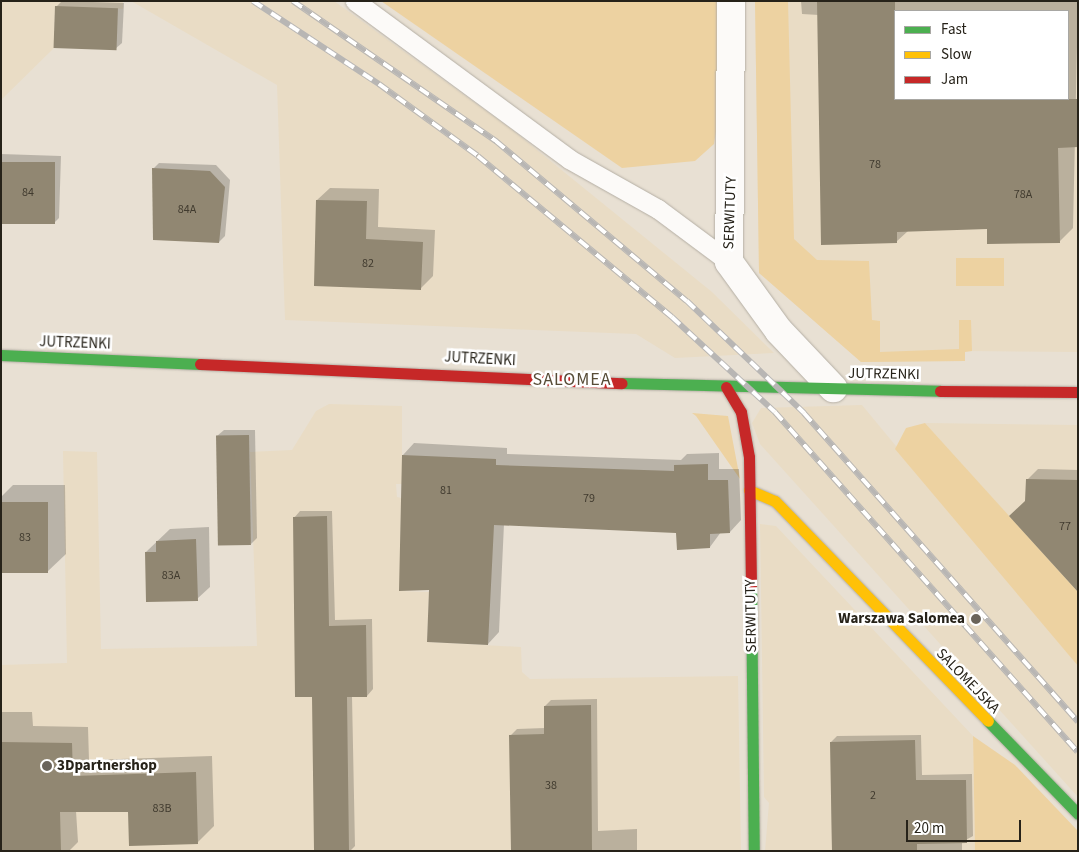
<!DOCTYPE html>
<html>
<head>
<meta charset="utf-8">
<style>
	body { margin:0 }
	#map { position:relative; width:1079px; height:852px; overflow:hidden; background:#e8e0d3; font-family:"Source Sans 3",sans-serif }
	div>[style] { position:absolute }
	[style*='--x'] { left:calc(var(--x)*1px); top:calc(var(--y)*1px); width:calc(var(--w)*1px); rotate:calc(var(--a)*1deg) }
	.built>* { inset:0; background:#e9dcc5 }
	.green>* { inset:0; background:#edd2a1; transform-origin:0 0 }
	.shadow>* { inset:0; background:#0003 }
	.building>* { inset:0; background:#918772; transform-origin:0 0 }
	.roads { filter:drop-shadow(0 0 1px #b4aea4) drop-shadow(0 0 1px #b4aea4) }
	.lane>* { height:19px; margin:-9.5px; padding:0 9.5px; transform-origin:9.5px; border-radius:9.5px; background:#fcfaf8 }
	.street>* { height:28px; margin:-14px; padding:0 14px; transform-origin:14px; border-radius:14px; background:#fcfaf8 }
	.fast>* { height:11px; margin:-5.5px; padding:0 5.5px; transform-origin:5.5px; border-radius:5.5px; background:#4caf50 }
	.slow>* { height:11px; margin:-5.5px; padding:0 5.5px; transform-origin:5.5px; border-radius:5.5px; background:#ffc107 }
	.jam>* { height:11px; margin:-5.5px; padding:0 5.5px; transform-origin:5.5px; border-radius:5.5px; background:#c62828 }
	.rail>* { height:5.5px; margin-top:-2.75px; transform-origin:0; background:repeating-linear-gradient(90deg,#fff 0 11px,#b8b6b4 0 22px); box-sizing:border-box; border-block:1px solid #b8b6b4 }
	.dots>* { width:14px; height:14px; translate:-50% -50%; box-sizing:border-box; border:2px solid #fff; border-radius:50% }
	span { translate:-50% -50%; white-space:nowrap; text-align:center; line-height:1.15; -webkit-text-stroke:5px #fff; paint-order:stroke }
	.number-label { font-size:12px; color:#413b2f }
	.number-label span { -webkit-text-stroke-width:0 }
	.street-label { font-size:15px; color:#262219 }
	.poi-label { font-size:15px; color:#262219; font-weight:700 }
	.right { translate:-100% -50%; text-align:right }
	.left { translate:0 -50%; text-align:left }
	.quarter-label { font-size:18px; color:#574c37; letter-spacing:1px }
	.frame { position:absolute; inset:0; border:2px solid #262219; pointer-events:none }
	.legend { position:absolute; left:894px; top:10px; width:175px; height:90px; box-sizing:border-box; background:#fff; border:1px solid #a8a7a3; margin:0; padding:6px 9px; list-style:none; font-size:15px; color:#262219 }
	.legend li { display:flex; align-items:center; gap:10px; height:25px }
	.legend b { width:25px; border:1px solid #a8a7a3 }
	.scale { position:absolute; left:906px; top:820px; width:115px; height:22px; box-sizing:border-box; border:2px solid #262219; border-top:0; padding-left:6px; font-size:15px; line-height:18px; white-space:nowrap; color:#262219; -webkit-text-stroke:4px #fff; paint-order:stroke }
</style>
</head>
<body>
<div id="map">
	<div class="built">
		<i style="clip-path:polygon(1px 1px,123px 1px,123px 9px,55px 7px,54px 48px,1px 100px)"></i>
		<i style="clip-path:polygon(131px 1px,334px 1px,511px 129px,712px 292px,774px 353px,675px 358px,636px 334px,285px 320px,277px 85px)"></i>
		<i style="clip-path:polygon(evenodd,755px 1px,1078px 1px,1078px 352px,965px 351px,965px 361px,861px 362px,759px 273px,755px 1px,895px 11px,1068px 11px,1068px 99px,895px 99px,895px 11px)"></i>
		<i style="clip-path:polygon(329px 404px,402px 406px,402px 484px,396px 484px,397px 497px,401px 498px,400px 591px,429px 592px,427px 642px,521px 647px,522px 672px,530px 679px,738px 676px,741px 851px,1px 851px,1px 665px,67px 663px,63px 451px,97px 452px,101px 649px,257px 646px,250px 452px,292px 450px,316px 411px)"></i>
		<i style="clip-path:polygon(862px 405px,1078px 666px,1078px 797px,760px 444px,752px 423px,761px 408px)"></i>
		<i style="clip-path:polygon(925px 423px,1078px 425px,1078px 592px,1009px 516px)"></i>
		<i style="clip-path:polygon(760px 524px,776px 526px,973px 736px,975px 851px,765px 851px,769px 803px,764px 797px)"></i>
	</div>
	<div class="green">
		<i style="clip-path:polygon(381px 1px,724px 1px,723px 87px,714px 144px,695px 161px,622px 168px)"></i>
		<i style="clip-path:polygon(755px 1px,788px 1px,794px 239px,817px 260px,869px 261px,872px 320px,880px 321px,880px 352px,959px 349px,959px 320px,971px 320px,972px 351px,965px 352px,965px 361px,861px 362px,759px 273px)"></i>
		<i style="left:1004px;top:258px;width:28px;height:48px;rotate:90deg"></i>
		<i style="clip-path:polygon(692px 413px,728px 416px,740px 479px,696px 416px)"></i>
		<i style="clip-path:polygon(925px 423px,1078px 592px,1078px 666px,895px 449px,906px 428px)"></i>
		<i style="clip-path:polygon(973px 736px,1015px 765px,1078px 831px,1078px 851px,975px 851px)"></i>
	</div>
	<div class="shadow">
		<i style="clip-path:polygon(62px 1px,124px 3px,122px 43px,115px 49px,56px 7px)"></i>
		<i style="clip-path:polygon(evenodd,801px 1px,1078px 1px,1073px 228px,1059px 242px,988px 227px,908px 231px,896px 242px,819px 15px,802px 14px,801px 1px,895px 11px,1068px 11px,1068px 99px,895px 99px,895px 11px)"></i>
		<i style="clip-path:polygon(1px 154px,61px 156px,59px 218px,53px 224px,1px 223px)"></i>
		<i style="clip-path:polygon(159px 163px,216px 165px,230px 180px,225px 236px,219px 242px,153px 169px)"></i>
		<i style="clip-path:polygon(330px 188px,379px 189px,378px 227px,435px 230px,433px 276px,420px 289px,317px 200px)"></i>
		<i style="clip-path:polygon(224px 430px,255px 430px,257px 538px,251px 544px,217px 436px)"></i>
		<i style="clip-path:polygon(414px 443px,507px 448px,507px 454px,681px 460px,687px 454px,719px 453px,719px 469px,739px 469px,741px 520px,730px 532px,721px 532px,710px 547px,678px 532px,504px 524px,499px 632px,488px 644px,431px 589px,403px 455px)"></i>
		<i style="clip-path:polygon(1038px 469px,1078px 470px,1078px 590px,1026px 501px,1027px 480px)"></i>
		<i style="clip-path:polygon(13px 485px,65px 485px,66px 554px,47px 572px,1px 572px,1px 497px)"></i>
		<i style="clip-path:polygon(300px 511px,332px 511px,335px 620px,372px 619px,373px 689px,367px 696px,352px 696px,355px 846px,350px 851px,316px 851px,313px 696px,294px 518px)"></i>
		<i style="clip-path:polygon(209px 527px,210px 587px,197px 599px,146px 552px,170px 529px)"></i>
		<i style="clip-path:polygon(597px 699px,598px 831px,637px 829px,637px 851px,512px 851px,511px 735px,517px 729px,545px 728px,545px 706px,551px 700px)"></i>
		<i style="clip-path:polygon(1px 712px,32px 712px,33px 726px,88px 727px,89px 760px,212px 756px,214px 826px,197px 843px,129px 811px,76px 811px,78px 842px,69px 851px,1px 851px)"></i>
		<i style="clip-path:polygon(921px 735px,922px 775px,972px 774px,973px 836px,962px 842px,962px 851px,832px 851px,831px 742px,837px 736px)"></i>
	</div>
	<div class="building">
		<i style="clip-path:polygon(817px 1px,895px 1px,895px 99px,1078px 99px,1078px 147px,1058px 148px,1060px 243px,987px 244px,987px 229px,897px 232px,897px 243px,821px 245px)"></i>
		<i style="left:55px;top:6px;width:63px;height:42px;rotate:2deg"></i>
		<i style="left:1px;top:162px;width:54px;height:62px"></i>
		<i style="clip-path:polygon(152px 168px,210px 171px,225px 187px,219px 243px,153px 240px)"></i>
		<i style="clip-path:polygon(316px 200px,367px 201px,366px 239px,423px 242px,421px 290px,314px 286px)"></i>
		<i style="left:249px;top:435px;width:110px;height:33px;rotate:89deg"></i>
		<i style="clip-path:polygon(402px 455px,496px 459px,496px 465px,674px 471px,674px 465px,708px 464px,708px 480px,728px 480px,730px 533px,710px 534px,710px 548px,677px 550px,676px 533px,494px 525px,488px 645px,427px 642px,429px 590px,399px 591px)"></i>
		<i style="clip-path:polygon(1026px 479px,1078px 480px,1078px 592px,1009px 516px,1025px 501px)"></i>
		<i style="left:48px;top:502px;width:71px;height:47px;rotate:90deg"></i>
		<i style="clip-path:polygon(327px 516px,329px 626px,366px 625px,367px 697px,347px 697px,349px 851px,314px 851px,312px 697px,295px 697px,293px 517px)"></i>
		<i style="clip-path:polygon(196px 539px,198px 601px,146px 602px,145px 552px,156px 552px,156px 541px)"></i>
		<i style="clip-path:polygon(591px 705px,592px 851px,511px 851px,509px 735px,544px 734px,544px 706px)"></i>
		<i style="clip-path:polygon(915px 740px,916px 780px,966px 780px,967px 843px,917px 844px,917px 851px,832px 851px,830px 742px)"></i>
		<i style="clip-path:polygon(1px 742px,72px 743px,73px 776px,196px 772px,198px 844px,129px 846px,128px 812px,60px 812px,61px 851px,1px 851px)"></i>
	</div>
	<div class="roads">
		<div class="lane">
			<i style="--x:355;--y:1;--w:266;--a:36.4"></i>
			<i style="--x:569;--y:159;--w:102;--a:29.3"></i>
			<i style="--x:658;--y:209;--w:89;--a:36.7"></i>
		</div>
		<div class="street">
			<i style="--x:731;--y:1;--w:261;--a:90.4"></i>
			<i style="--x:729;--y:262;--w:85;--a:54.1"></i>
			<i style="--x:779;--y:331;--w:79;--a:46.5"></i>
		</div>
		<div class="fast">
			<i style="--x:1;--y:355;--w:199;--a:2.6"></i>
			<i style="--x:622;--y:383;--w:318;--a:1.4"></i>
			<i style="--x:751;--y:585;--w:266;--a:89.4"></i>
			<i style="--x:988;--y:721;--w:129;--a:45.9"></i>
		</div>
		<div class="slow">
			<i style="--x:749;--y:490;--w:28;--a:23"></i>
			<i style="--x:775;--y:501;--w:306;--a:45.9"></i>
		</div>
		<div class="jam">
			<i style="--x:200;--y:364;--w:422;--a:2.6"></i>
			<i style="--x:726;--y:387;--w:29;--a:59"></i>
			<i style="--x:741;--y:412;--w:46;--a:79.9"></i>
			<i style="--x:749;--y:457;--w:128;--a:89.1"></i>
			<i style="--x:940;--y:391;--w:138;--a:0.4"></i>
		</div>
	</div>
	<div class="rail">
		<i style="--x:253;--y:1;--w:151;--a:33.4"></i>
		<i style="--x:379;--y:84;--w:122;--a:36"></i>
		<i style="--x:478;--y:156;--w:252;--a:39.7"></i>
		<i style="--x:672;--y:317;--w:140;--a:42.7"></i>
		<i style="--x:775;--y:412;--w:455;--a:48.3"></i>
		<i style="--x:293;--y:1;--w:247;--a:34.6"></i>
		<i style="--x:496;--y:141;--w:249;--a:40"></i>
		<i style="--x:687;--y:301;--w:162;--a:43.7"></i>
		<i style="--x:804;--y:413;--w:413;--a:48.4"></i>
	</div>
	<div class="dots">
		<i style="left:976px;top:619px;background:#6a645a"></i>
		<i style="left:47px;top:766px;background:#6a645a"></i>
	</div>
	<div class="number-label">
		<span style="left:875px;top:165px">78</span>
		<span style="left:28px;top:193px">84</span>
		<span style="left:1023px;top:195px">78A</span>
		<span style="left:187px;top:210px">84A</span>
		<span style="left:368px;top:264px">82</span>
		<span style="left:446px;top:491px">81</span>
		<span style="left:589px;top:499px">79</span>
		<span style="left:1065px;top:527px">77</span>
		<span style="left:25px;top:538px">83</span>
		<span style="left:171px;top:576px">83A</span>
		<span style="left:551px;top:786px">38</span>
		<span style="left:873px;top:796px">2</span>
		<span style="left:162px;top:809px">83B</span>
	</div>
	<div class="street-label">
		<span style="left:730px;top:213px;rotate:-88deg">SERWITUTY</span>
		<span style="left:75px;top:343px;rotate:2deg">JUTRZENKI</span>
		<span style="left:480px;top:359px;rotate:3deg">JUTRZENKI</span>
		<span style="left:884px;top:374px;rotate:1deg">JUTRZENKI</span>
		<span style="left:751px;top:616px;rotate:-91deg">SERWITUTY</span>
		<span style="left:968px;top:681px;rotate:46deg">SALOMEJSKA</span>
	</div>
	<div class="poi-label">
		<span class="right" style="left:965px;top:619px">Warszawa Salomea</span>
		<span class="left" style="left:57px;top:766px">3Dpartnershop</span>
	</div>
	<div class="quarter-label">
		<span style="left:572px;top:380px">SALOMEA</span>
	</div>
	<div class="frame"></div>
	<ul class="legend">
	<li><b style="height:6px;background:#4caf50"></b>Fast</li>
	<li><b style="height:6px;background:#ffc107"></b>Slow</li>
	<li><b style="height:6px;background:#c62828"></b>Jam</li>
	</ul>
	<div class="scale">20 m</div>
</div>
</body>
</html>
